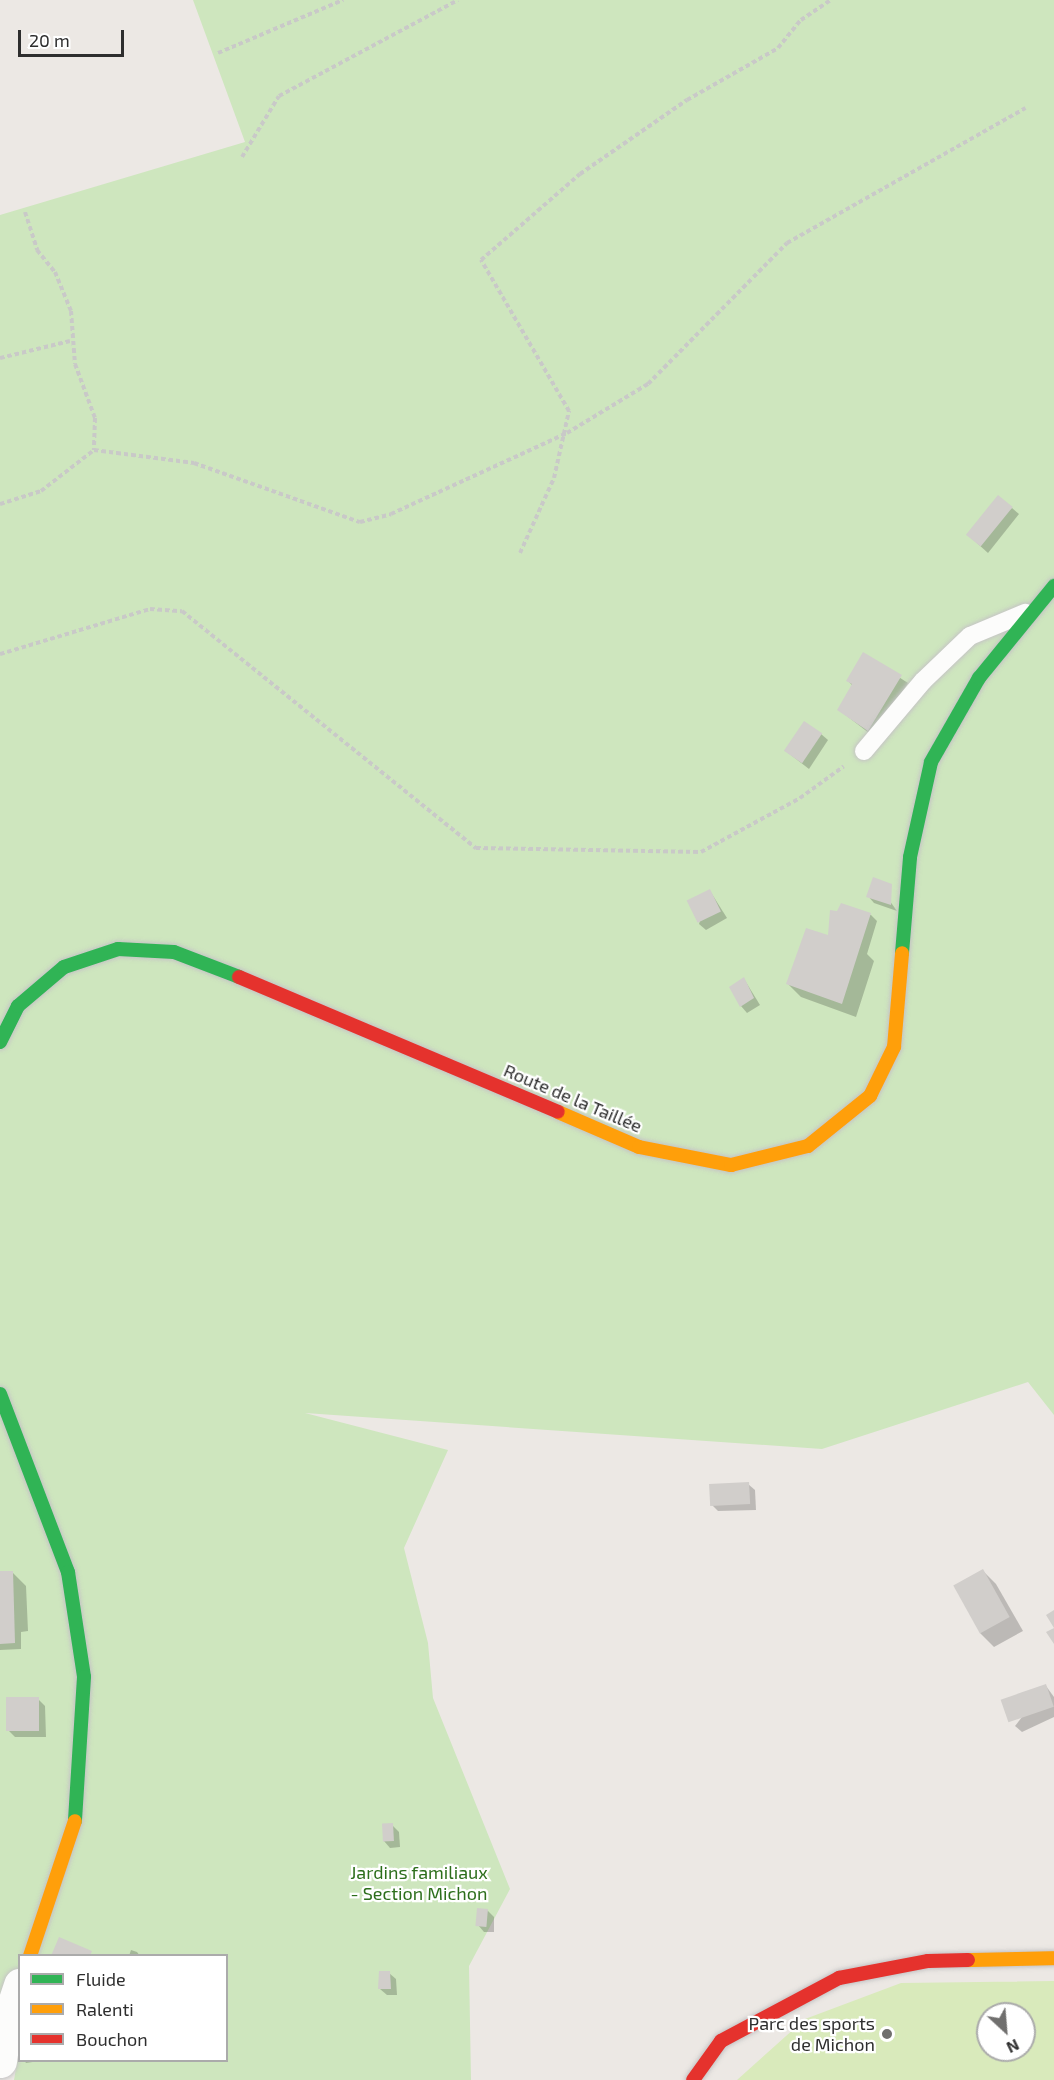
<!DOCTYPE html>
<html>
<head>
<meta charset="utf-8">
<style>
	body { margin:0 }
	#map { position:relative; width:1054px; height:2080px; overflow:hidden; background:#ece8e4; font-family:"Exo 2",sans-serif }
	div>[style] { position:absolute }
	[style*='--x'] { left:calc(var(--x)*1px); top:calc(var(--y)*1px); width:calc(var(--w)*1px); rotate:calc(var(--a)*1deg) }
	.green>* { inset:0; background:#cee6be }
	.pitch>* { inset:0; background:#d9eabb }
	.shadow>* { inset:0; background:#0003 }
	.building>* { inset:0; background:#d1cecb; transform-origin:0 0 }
	.path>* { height:4px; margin-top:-2px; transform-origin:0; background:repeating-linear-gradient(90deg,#c9c9c8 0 4.5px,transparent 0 7.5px) }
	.roads { filter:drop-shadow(0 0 2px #c5c4c5) drop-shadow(0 0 2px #c5c4c5) }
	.lane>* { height:18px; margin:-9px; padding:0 9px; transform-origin:9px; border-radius:9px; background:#fcfcfb }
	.street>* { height:33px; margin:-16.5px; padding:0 16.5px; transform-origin:16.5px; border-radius:16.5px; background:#fcfcfb }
	.fast>* { height:14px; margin:-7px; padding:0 7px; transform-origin:7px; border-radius:7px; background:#30b455 }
	.slow>* { height:14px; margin:-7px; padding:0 7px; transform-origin:7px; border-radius:7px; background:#ff9f0a }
	.jam>* { height:14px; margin:-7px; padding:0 7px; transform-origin:7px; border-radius:7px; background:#e5322d }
	.dots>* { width:16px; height:16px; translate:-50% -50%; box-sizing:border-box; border:3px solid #fff; border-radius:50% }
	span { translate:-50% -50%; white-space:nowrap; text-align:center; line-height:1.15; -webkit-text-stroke:4.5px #fff; paint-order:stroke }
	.street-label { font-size:18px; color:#2e2e2e }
	.park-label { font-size:18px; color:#2c6e1b }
	.poi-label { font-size:18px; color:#2e2e2e }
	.right { translate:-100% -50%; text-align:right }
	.legend { position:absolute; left:18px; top:1954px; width:210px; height:108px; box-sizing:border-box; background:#fff; border:2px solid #ababab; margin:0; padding:8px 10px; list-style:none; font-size:18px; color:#2e2e2e }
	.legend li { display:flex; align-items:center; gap:12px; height:30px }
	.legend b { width:30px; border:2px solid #ababab }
	.north { position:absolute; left:976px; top:2002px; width:60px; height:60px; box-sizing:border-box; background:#fff; border:2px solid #ababab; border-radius:50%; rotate:154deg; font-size:16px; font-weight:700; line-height:24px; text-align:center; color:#2e2e2e }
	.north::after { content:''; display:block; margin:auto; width:21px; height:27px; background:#706f6e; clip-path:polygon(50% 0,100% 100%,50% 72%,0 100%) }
	.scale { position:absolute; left:18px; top:30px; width:106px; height:27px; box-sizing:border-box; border:3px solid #2e2e2e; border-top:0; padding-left:8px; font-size:18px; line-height:21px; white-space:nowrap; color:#2e2e2e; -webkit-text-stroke:4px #fff; paint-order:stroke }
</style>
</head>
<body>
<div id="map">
	<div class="green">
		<i style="clip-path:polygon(evenodd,193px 0,1054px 0,1054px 1415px,1028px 1382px,822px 1449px,305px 1413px,448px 1450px,404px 1548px,428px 1643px,433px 1698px,510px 1889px,469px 1966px,471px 2080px,14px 2080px,18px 2057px,0 2063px,0 215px,245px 142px,193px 0,20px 1956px,226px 1956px,226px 2060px,20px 2060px,20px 1956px)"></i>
	</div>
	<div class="pitch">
		<i style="clip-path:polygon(evenodd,1054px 1981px,1054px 2080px,737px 2080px,805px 2019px,901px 1983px,1054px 1981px,988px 2014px,1024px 2014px,1024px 2050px,988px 2050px,988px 2014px)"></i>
	</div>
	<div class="shadow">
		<i style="clip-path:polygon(1012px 508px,1019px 514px,988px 553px,968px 535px)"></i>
		<i style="clip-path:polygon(863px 654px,908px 683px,892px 708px,882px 743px,839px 710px,853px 686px,848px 681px)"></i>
		<i style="clip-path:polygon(821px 734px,828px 740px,809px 769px,787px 752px)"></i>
		<i style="clip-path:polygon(874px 879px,897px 911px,874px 903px,868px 896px)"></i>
		<i style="clip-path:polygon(710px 891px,727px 918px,706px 930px,699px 924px)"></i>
		<i style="clip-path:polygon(841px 905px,871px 915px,877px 921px,867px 954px,874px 961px,856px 1017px,801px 997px,788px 984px,834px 939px)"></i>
		<i style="clip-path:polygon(744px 979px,760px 1005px,747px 1013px,741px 1006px)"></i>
		<i style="clip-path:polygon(748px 1484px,755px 1490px,756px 1510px,718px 1511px,712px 1505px)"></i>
		<i style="clip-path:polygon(983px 1571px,996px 1584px,1023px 1631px,994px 1647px,980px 1633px)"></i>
		<i style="clip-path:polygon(0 1573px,13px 1573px,26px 1586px,28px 1631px,21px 1632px,21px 1649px,0 1650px)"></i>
		<i style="clip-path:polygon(1046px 1686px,1054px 1697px,1054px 1717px,1022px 1732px,1015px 1726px)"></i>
		<i style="clip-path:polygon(38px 1699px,45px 1706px,46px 1737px,15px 1737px,8px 1730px)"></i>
		<i style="clip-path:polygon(392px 1825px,399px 1832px,400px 1847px,390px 1848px,384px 1841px)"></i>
		<i style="clip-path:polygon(487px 1910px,494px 1917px,494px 1932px,484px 1932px,478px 1925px)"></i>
		<i style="clip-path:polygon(131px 1950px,137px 1952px,140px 1956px,129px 1956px)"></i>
		<i style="clip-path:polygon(389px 1973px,396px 1979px,397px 1995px,387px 1995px,380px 1989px)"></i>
		<i style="clip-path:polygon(24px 2060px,46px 2060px,26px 2063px)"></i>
	</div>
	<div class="building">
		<i style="left:998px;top:495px;width:19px;height:51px;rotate:39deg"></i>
		<i style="clip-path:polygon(863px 652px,902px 675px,868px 731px,837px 710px,852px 684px,846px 681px)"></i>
		<i style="left:804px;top:721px;width:22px;height:36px;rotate:34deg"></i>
		<i style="clip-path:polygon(873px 877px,892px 884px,891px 905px,866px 897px)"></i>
		<i style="left:710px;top:889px;width:25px;height:26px;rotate:64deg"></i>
		<i style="clip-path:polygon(841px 903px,871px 913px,842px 1004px,786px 984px,806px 928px,828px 935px,830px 910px,837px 911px)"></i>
		<i style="clip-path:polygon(744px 977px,754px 998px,740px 1007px,729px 987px)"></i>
		<i style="left:749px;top:1482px;width:22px;height:40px;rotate:87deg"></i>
		<i style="left:983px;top:1569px;width:55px;height:34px;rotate:61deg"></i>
		<i style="clip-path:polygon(0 1571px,13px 1571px,15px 1643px,0 1644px)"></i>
		<i style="clip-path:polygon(1054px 1610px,1054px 1644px,1046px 1632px,1054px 1628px,1046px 1615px)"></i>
		<i style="left:1046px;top:1684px;width:24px;height:48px;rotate:71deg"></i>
		<i style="left:6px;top:1697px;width:33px;height:34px"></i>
		<i style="left:393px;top:1823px;width:18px;height:11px;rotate:87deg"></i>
		<i style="left:477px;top:1908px;width:11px;height:18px;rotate:5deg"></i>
		<i style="clip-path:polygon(59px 1937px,92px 1951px,90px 1956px,51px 1956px)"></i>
		<i style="clip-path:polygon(379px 1971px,390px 1971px,391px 1989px,378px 1989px)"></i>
	</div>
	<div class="path">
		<i style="--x:218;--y:53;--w:136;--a:-23"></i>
		<i style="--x:242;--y:157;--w:71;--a:-58.8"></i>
		<i style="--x:279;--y:96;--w:203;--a:-28.2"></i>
		<i style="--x:25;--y:212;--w:40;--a:72"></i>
		<i style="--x:37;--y:250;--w:28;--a:51"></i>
		<i style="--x:55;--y:272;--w:42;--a:67.7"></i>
		<i style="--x:71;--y:311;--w:53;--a:85.7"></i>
		<i style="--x:75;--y:364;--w:58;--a:69.7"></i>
		<i style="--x:95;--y:418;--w:32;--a:92"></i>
		<i style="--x:0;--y:358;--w:72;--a:-13.7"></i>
		<i style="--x:0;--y:504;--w:43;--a:-17.6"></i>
		<i style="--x:41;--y:491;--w:67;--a:-37.7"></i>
		<i style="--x:94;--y:450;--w:101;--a:7.4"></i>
		<i style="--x:194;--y:463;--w:176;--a:19.6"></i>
		<i style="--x:360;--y:522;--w:32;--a:-14"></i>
		<i style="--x:391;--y:514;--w:194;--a:-24.7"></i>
		<i style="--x:567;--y:433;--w:95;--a:-31.2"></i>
		<i style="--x:648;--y:384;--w:198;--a:-45.4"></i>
		<i style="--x:787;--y:243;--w:274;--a:-29.5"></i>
		<i style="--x:520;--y:553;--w:82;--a:-65.6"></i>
		<i style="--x:554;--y:478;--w:69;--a:-77.4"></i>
		<i style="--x:569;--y:411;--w:175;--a:-120.2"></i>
		<i style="--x:481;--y:260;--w:131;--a:-41"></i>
		<i style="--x:580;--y:174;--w:130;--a:-34.7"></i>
		<i style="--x:687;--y:100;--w:105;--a:-29.7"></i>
		<i style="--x:778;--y:48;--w:36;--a:-51"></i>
		<i style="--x:801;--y:20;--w:36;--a:-34"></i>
		<i style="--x:0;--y:654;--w:157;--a:-16.7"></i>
		<i style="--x:150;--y:609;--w:32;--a:4"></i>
		<i style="--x:182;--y:611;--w:378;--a:38.9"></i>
		<i style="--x:476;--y:848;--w:225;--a:1"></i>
		<i style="--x:701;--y:852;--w:113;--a:-28.6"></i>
		<i style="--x:800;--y:798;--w:54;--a:-36"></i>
	</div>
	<div class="roads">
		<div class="lane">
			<i style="--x:864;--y:751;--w:92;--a:-49.9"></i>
			<i style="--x:923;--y:681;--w:65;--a:-43.8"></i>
			<i style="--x:970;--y:636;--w:60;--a:-22.7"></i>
		</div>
		<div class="street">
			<i style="--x:0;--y:2061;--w:28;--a:-82"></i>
			<i style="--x:4;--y:2033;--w:51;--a:-71.6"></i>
		</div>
		<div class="fast">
			<i style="--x:902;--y:953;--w:96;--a:-85.2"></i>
			<i style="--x:910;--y:857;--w:97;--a:-77.5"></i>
			<i style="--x:931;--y:762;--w:97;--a:-60.3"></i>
			<i style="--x:979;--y:678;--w:119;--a:-50.8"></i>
			<i style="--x:0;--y:1042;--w:40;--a:-63.4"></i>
			<i style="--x:18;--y:1006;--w:60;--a:-40.3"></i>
			<i style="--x:64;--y:967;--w:57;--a:-18.4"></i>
			<i style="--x:118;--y:949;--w:56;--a:3.1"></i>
			<i style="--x:174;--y:952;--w:70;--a:21"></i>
			<i style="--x:0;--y:1394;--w:191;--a:69.1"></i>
			<i style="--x:68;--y:1572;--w:106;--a:81.3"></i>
			<i style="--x:84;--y:1677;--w:144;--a:93.6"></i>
		</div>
		<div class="slow">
			<i style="--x:558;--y:1112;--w:88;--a:23.4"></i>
			<i style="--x:639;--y:1147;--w:94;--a:11.1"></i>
			<i style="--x:731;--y:1165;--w:79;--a:-13.9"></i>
			<i style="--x:808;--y:1146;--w:80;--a:-38.9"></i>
			<i style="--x:870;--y:1096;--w:55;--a:-63.9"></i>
			<i style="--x:894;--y:1047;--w:94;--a:-85.1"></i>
			<i style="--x:30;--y:1956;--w:142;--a:-71.6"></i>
			<i style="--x:968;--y:1960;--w:86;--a:-1.3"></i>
		</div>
		<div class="jam">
			<i style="--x:239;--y:977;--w:346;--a:22.9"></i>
			<i style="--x:693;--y:2080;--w:48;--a:-54.3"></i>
			<i style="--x:721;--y:2041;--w:134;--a:-28.1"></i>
			<i style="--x:839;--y:1978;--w:91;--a:-10.8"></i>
			<i style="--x:928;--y:1961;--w:40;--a:-1.4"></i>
		</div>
	</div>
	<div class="dots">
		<i style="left:887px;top:2034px;background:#706f6e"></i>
	</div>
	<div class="street-label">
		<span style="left:573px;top:1098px;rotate:23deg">Route de la Taillée</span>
	</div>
	<div class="park-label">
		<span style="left:419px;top:1883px">Jardins familiaux<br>- Section Michon</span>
	</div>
	<div class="poi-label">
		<span class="right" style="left:875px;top:2034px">Parc des sports<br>de Michon</span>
	</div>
	<ul class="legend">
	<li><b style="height:8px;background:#30b455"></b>Fluide</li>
	<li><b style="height:8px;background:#ff9f0a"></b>Ralenti</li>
	<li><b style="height:8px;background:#e5322d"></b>Bouchon</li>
	</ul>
	<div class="north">N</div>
	<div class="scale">20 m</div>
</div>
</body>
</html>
